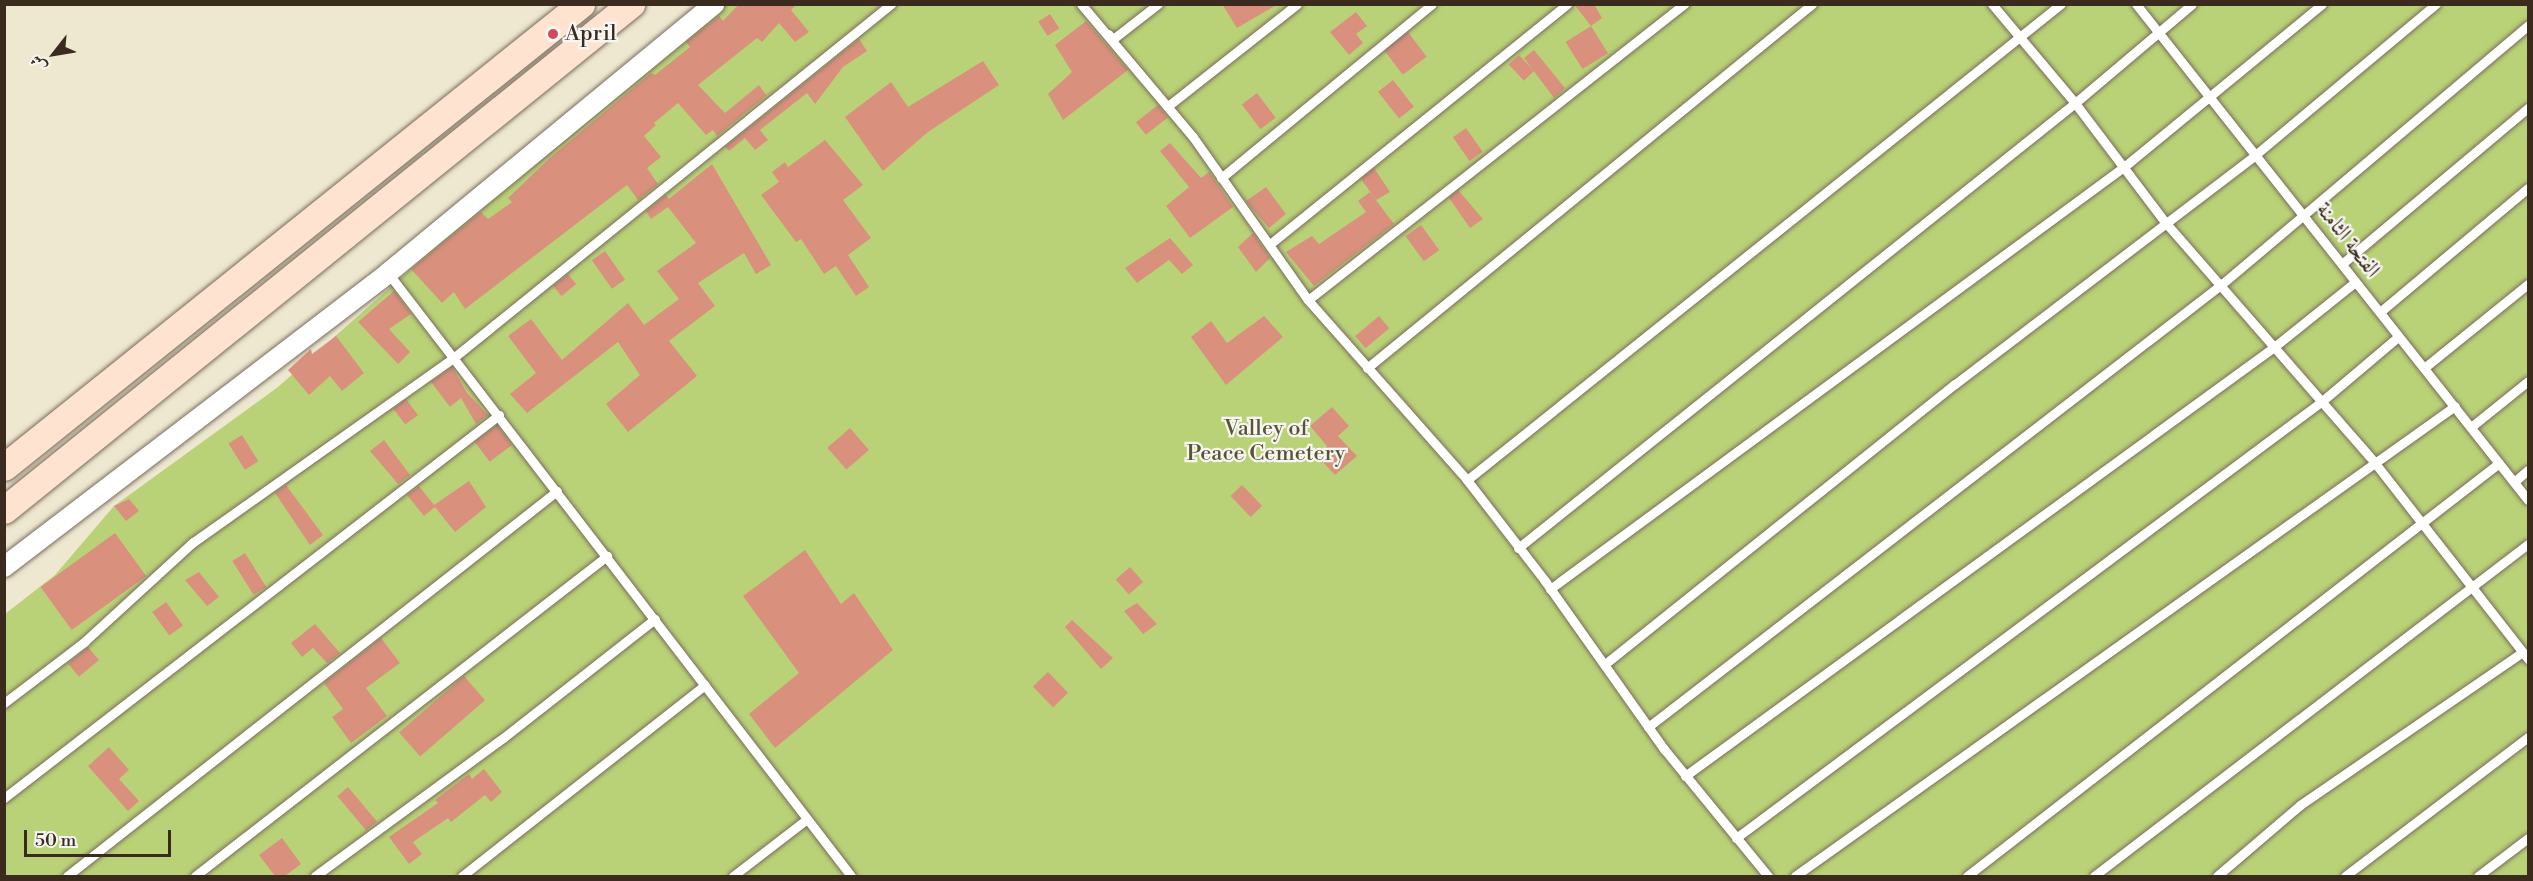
<!DOCTYPE html>
<html>
<head>
<meta charset="utf-8">
<style>
	body { margin:0 }
	#map { position:relative; width:2533px; height:881px; overflow:hidden; background:#eee8d1; font-family:"Libre Bodoni",Amiri,serif }
	div>[style] { position:absolute }
	[style*='--x'] { left:calc(var(--x)*1px); top:calc(var(--y)*1px); width:calc(var(--w)*1px); rotate:calc(var(--a)*1deg) }
	.green>* { inset:0; background:#bad277 }
	.building>* { inset:0; background:#d9917e; transform-origin:0 0 }
	.roads { filter:drop-shadow(0 0 2px #7a6c5d) drop-shadow(0 0 2px #7a6c5d) }
	.lane>* { height:9px; margin:-4.5px; padding:0 4.5px; transform-origin:4.5px; border-radius:4.5px; background:#fff }
	.street>* { height:20px; margin:-10px; padding:0 10px; transform-origin:10px; border-radius:10px; background:#fff }
	.secondary>* { height:27px; margin:-13.5px; padding:0 13.5px; transform-origin:13.5px; border-radius:13.5px; background:#fee3d1 }
	.dots>* { width:16px; height:16px; translate:-50% -50%; box-sizing:border-box; border:3px solid #f6f6f2; border-radius:50% }
	span { translate:-50% -50%; white-space:nowrap; text-align:center; line-height:1.15; -webkit-text-stroke:4.5px #f6f6f2; paint-order:stroke }
	.poi-label { font-size:22px; color:#3b2a1e }
	.left { translate:0 -50%; text-align:left }
	.street-label { font-size:22px; color:#3b2a1e }
	.park-label { font-size:22px; color:#5b5434 }
	.frame { position:absolute; inset:0; border:6px solid #3b2a1e; pointer-events:none }
	.north { position:absolute; left:24px; top:24px; width:60px; height:60px; -webkit-text-stroke:4px #f6f6f2; paint-order:stroke; rotate:239deg; font-size:16px; font-weight:700; line-height:24px; text-align:center; color:#3b2a1e }
	.north::after { content:''; display:block; margin:auto; width:21px; height:27px; background:#3b2a1e; clip-path:polygon(50% 0,100% 100%,50% 72%,0 100%) }
	.scale { position:absolute; left:24px; top:830px; width:147px; height:27px; box-sizing:border-box; border:3px solid #3b2a1e; border-top:0; padding-left:8px; font-size:18px; line-height:21px; white-space:nowrap; color:#3b2a1e; -webkit-text-stroke:4px #f6f6f2; paint-order:stroke }
</style>
</head>
<body>
<div id="map">
	<div class="green">
		<i style="clip-path:polygon(708px 5px,2528px 5px,2528px 876px,5px 876px,5px 614px,55px 575px,114px 506px,278px 387px)"></i>
	</div>
	<div class="building">
		<i style="clip-path:polygon(739px 4px,797px 4px,791px 10px,809px 32px,795px 42px,779px 23px,762px 42px,757px 38px,698px 85px,725px 113px,759px 85px,766px 95px,778px 86px,717px 136px,713px 130px,706px 135px,678px 103px,654px 123px,656px 125px,644px 136px,661px 157px,647px 168px,658px 184px,638px 200px,627px 185px,465px 309px,454px 292px,442px 303px,411px 269px,481px 212px,488px 219px,512px 202px,508px 198px,551px 157px,651px 73px,655px 75px,690px 47px,686px 42px,719px 16px,723px 21px)"></i>
		<i style="clip-path:polygon(1222px 4px,1278px 4px,1237px 28px)"></i>
		<i style="clip-path:polygon(1574px 4px,1594px 4px,1602px 18px,1591px 26px)"></i>
		<i style="clip-path:polygon(1356px 12px,1367px 26px,1356px 34px,1363px 43px,1349px 55px,1330px 32px)"></i>
		<i style="left:1050px;top:14px;width:17px;height:14px;rotate:57deg"></i>
		<i style="clip-path:polygon(1086px 21px,1128px 70px,1063px 120px,1048px 94px,1072px 72px,1055px 45px)"></i>
		<i style="left:1591px;top:26px;width:32px;height:30px;rotate:58deg"></i>
		<i style="left:1408px;top:32px;width:31px;height:30px;rotate:53deg"></i>
		<i style="clip-path:polygon(859px 39px,867px 51px,843px 67px,815px 104px,807px 93px,760px 130px,768px 140px,755px 150px,745px 138px,729px 151px,725px 147px)"></i>
		<i style="clip-path:polygon(1534px 50px,1565px 88px,1554px 98px,1524px 58px)"></i>
		<i style="left:1519px;top:55px;width:22px;height:14px;rotate:47deg"></i>
		<i style="clip-path:polygon(983px 61px,999px 85px,928px 132px,883px 171px,845px 117px,891px 82px,908px 107px)"></i>
		<i style="left:1393px;top:80px;width:34px;height:19px;rotate:52deg"></i>
		<i style="left:1257px;top:93px;width:31px;height:19px;rotate:53deg"></i>
		<i style="left:1158px;top:105px;width:16px;height:28px;rotate:52deg"></i>
		<i style="left:1466px;top:128px;width:29px;height:16px;rotate:55deg"></i>
		<i style="clip-path:polygon(825px 140px,863px 185px,843px 200px,871px 238px,848px 255px,869px 287px,856px 296px,836px 266px,824px 274px,801px 239px,796px 242px,761px 195px,779px 182px,772px 172px,785px 162px,788px 167px)"></i>
		<i style="clip-path:polygon(1170px 143px,1201px 178px,1209px 172px,1233px 207px,1190px 238px,1166px 206px,1189px 187px,1160px 151px)"></i>
		<i style="clip-path:polygon(712px 164px,771px 265px,756px 274px,744px 253px,698px 283px,715px 306px,669px 341px,697px 376px,628px 432px,606px 404px,640px 375px,618px 342px,527px 413px,510px 394px,536px 373px,508px 336px,531px 319px,562px 360px,628px 303px,644px 325px,679px 299px,657px 271px,696px 243px,668px 207px,651px 219px,646px 211px,666px 195px,669px 199px)"></i>
		<i style="clip-path:polygon(1374px 168px,1390px 192px,1376px 200px,1361px 179px)"></i>
		<i style="clip-path:polygon(1266px 187px,1286px 214px,1269px 228px,1246px 201px)"></i>
		<i style="clip-path:polygon(1458px 190px,1483px 219px,1470px 228px,1449px 198px)"></i>
		<i style="clip-path:polygon(1370px 192px,1394px 224px,1314px 286px,1286px 252px,1312px 236px,1319px 244px,1366px 212px,1358px 201px)"></i>
		<i style="left:1421px;top:225px;width:31px;height:19px;rotate:54deg"></i>
		<i style="clip-path:polygon(1253px 233px,1270px 258px,1256px 272px,1238px 247px)"></i>
		<i style="clip-path:polygon(1170px 238px,1193px 265px,1182px 274px,1169px 260px,1137px 283px,1125px 268px)"></i>
		<i style="left:605px;top:251px;width:35px;height:16px;rotate:55deg"></i>
		<i style="left:568px;top:274px;width:13px;height:19px;rotate:51deg"></i>
		<i style="clip-path:polygon(394px 291px,411px 314px,389px 329px,410px 352px,398px 364px,358px 322px)"></i>
		<i style="clip-path:polygon(1264px 316px,1283px 337px,1226px 385px,1191px 337px,1211px 321px,1227px 343px)"></i>
		<i style="left:1379px;top:316px;width:16px;height:31px;rotate:50deg"></i>
		<i style="clip-path:polygon(336px 336px,364px 373px,342px 391px,330px 376px,309px 395px,288px 370px,311px 349px,312px 354px)"></i>
		<i style="clip-path:polygon(452px 367px,467px 393px,488px 415px,476px 424px,461px 398px,450px 407px,431px 382px)"></i>
		<i style="left:406px;top:399px;width:20px;height:16px;rotate:53deg"></i>
		<i style="clip-path:polygon(1332px 407px,1349px 426px,1338px 436px,1357px 456px,1335px 475px,1317px 456px,1327px 446px,1310px 426px)"></i>
		<i style="left:497px;top:425px;width:25px;height:28px;rotate:53deg"></i>
		<i style="left:850px;top:428px;width:29px;height:30px;rotate:49deg"></i>
		<i style="left:242px;top:435px;width:31px;height:16px;rotate:58deg"></i>
		<i style="clip-path:polygon(384px 440px,410px 475px,398px 484px,370px 451px)"></i>
		<i style="clip-path:polygon(469px 481px,486px 507px,455px 532px,435px 507px,424px 516px,407px 495px,419px 486px,434px 505px)"></i>
		<i style="clip-path:polygon(286px 485px,323px 535px,310px 545px,275px 493px)"></i>
		<i style="left:1242px;top:485px;width:29px;height:16px;rotate:46deg"></i>
		<i style="clip-path:polygon(129px 499px,139px 511px,126px 521px,114px 506px)"></i>
		<i style="left:115px;top:533px;width:53px;height:92px;rotate:54deg"></i>
		<i style="clip-path:polygon(805px 550px,841px 604px,854px 593px,893px 650px,775px 748px,749px 714px,799px 673px,743px 596px)"></i>
		<i style="left:245px;top:553px;width:40px;height:15px;rotate:58deg"></i>
		<i style="left:1130px;top:567px;width:20px;height:19px;rotate:49deg"></i>
		<i style="clip-path:polygon(199px 572px,219px 597px,207px 606px,185px 580px)"></i>
		<i style="left:166px;top:602px;width:29px;height:17px;rotate:54deg"></i>
		<i style="clip-path:polygon(1137px 603px,1157px 624px,1143px 634px,1124px 611px)"></i>
		<i style="clip-path:polygon(1072px 620px,1113px 658px,1101px 669px,1065px 627px)"></i>
		<i style="clip-path:polygon(315px 624px,340px 653px,327px 663px,313px 648px,302px 657px,291px 643px)"></i>
		<i style="clip-path:polygon(381px 638px,400px 663px,366px 688px,387px 716px,351px 743px,332px 717px,343px 709px,324px 683px)"></i>
		<i style="left:88px;top:647px;width:17px;height:26px;rotate:50deg"></i>
		<i style="left:1048px;top:672px;width:29px;height:21px;rotate:46deg"></i>
		<i style="left:464px;top:676px;width:32px;height:86px;rotate:49deg"></i>
		<i style="clip-path:polygon(109px 747px,129px 770px,119px 779px,139px 801px,128px 811px,88px 766px)"></i>
		<i style="clip-path:polygon(484px 769px,502px 792px,491px 802px,485px 795px,451px 822px,448px 818px,413px 842px,422px 854px,409px 864px,389px 837px,438px 803px,435px 800px,469px 774px,472px 779px)"></i>
		<i style="left:348px;top:787px;width:45px;height:14px;rotate:50deg"></i>
		<i style="clip-path:polygon(282px 838px,301px 864px,285px 876px,275px 876px,259px 855px)"></i>
	</div>
	<div class="roads">
		<div class="lane">
			<i style="--x:1081;--y:4;--w:174;--a:49.9"></i>
			<i style="--x:1193;--y:137;--w:199;--a:54.8"></i>
			<i style="--x:1308;--y:300;--w:240;--a:48.5"></i>
			<i style="--x:1467;--y:480;--w:128;--a:52.3"></i>
			<i style="--x:1545;--y:581;--w:206;--a:54.7"></i>
			<i style="--x:1664;--y:749;--w:164;--a:50.7"></i>
			<i style="--x:1992;--y:4;--w:129;--a:50"></i>
			<i style="--x:2075;--y:103;--w:149;--a:52.9"></i>
			<i style="--x:2165;--y:222;--w:320;--a:48.9"></i>
			<i style="--x:2375;--y:463;--w:249;--a:52"></i>
			<i style="--x:2136;--y:4;--w:632;--a:51.68"></i>
			<i style="--x:1108;--y:34;--w:7;--a:45"></i>
			<i style="--x:1113;--y:39;--w:57;--a:-37.9"></i>
			<i style="--x:1168;--y:106;--w:164;--a:-38.3"></i>
			<i style="--x:1221;--y:178;--w:273;--a:-39.5"></i>
			<i style="--x:1270;--y:244;--w:382;--a:-38.9"></i>
			<i style="--x:2343;--y:263;--w:241;--a:-40"></i>
			<i style="--x:388;--y:273;--w:760;--a:52.48"></i>
			<i style="--x:1308;--y:300;--w:479;--a:-38.2"></i>
			<i style="--x:2380;--y:312;--w:193;--a:-40"></i>
			<i style="--x:1367;--y:368;--w:575;--a:-39.28"></i>
			<i style="--x:2424;--y:368;--w:134;--a:-38.9"></i>
			<i style="--x:2471;--y:427;--w:73;--a:-38.9"></i>
			<i style="--x:1467;--y:480;--w:761;--a:-38.71"></i>
			<i style="--x:2514;--y:482;--w:18;--a:-41"></i>
			<i style="--x:1518;--y:548;--w:713;--a:-38.62"></i>
			<i style="--x:2075;--y:103;--w:153;--a:-40.2"></i>
			<i style="--x:1550;--y:589;--w:714;--a:-36.34"></i>
			<i style="--x:2125;--y:166;--w:255;--a:-39.4"></i>
			<i style="--x:1605;--y:664;--w:448;--a:-38.7"></i>
			<i style="--x:1955;--y:384;--w:376;--a:-37.3"></i>
			<i style="--x:2254;--y:156;--w:237;--a:-39.9"></i>
			<i style="--x:4;--y:703;--w:101;--a:-37.3"></i>
			<i style="--x:84;--y:642;--w:147;--a:-42.5"></i>
			<i style="--x:192;--y:543;--w:319;--a:-35.3"></i>
			<i style="--x:452;--y:359;--w:565;--a:-38.96"></i>
			<i style="--x:1648;--y:727;--w:725;--a:-37.66"></i>
			<i style="--x:2222;--y:284;--w:401;--a:-40.2"></i>
			<i style="--x:1685;--y:776;--w:729;--a:-36.07"></i>
			<i style="--x:2274;--y:347;--w:104;--a:-38.7"></i>
			<i style="--x:4;--y:798;--w:626;--a:-37.73"></i>
			<i style="--x:1736;--y:838;--w:730;--a:-36.7"></i>
			<i style="--x:2321;--y:402;--w:101;--a:-40.2"></i>
			<i style="--x:67;--y:876;--w:623;--a:-38.16"></i>
			<i style="--x:195;--y:876;--w:522;--a:-37.84"></i>
			<i style="--x:315;--y:876;--w:233;--a:-36.3"></i>
			<i style="--x:503;--y:738;--w:193;--a:-38.1"></i>
			<i style="--x:462;--y:876;--w:309;--a:-38.2"></i>
			<i style="--x:733;--y:876;--w:93;--a:-37.6"></i>
			<i style="--x:1795;--y:876;--w:810;--a:-35.46"></i>
			<i style="--x:1967;--y:876;--w:673;--a:-37.82"></i>
			<i style="--x:2094;--y:876;--w:546;--a:-37.42"></i>
			<i style="--x:2217;--y:876;--w:109;--a:-40.5"></i>
			<i style="--x:2300;--y:805;--w:270;--a:-34.5"></i>
			<i style="--x:2345;--y:876;--w:230;--a:-37.2"></i>
			<i style="--x:2478;--y:876;--w:63;--a:-37.2"></i>
		</div>
		<div class="street">
			<i style="--x:4;--y:567;--w:484;--a:-37.4"></i>
			<i style="--x:388;--y:273;--w:423;--a:-39.5"></i>
		</div>
		<div class="secondary">
			<i style="--x:4;--y:467;--w:740;--a:-38.74"></i>
			<i style="--x:4;--y:510;--w:806;--a:-38.9"></i>
		</div>
	</div>
	<div class="dots">
		<i style="left:553px;top:34px;background:#d1495b"></i>
	</div>
	<div class="poi-label">
		<span class="left" style="left:565px;top:34px">April</span>
	</div>
	<div class="street-label">
		<span style="left:2348px;top:240px;rotate:52deg">الفتحة الثامنة</span>
	</div>
	<div class="park-label">
		<span style="left:1266px;top:441px">Valley of<br>Peace Cemetery</span>
	</div>
	<div class="frame"></div>
	<div class="north">ش</div>
	<div class="scale">50 m</div>
</div>
</body>
</html>
